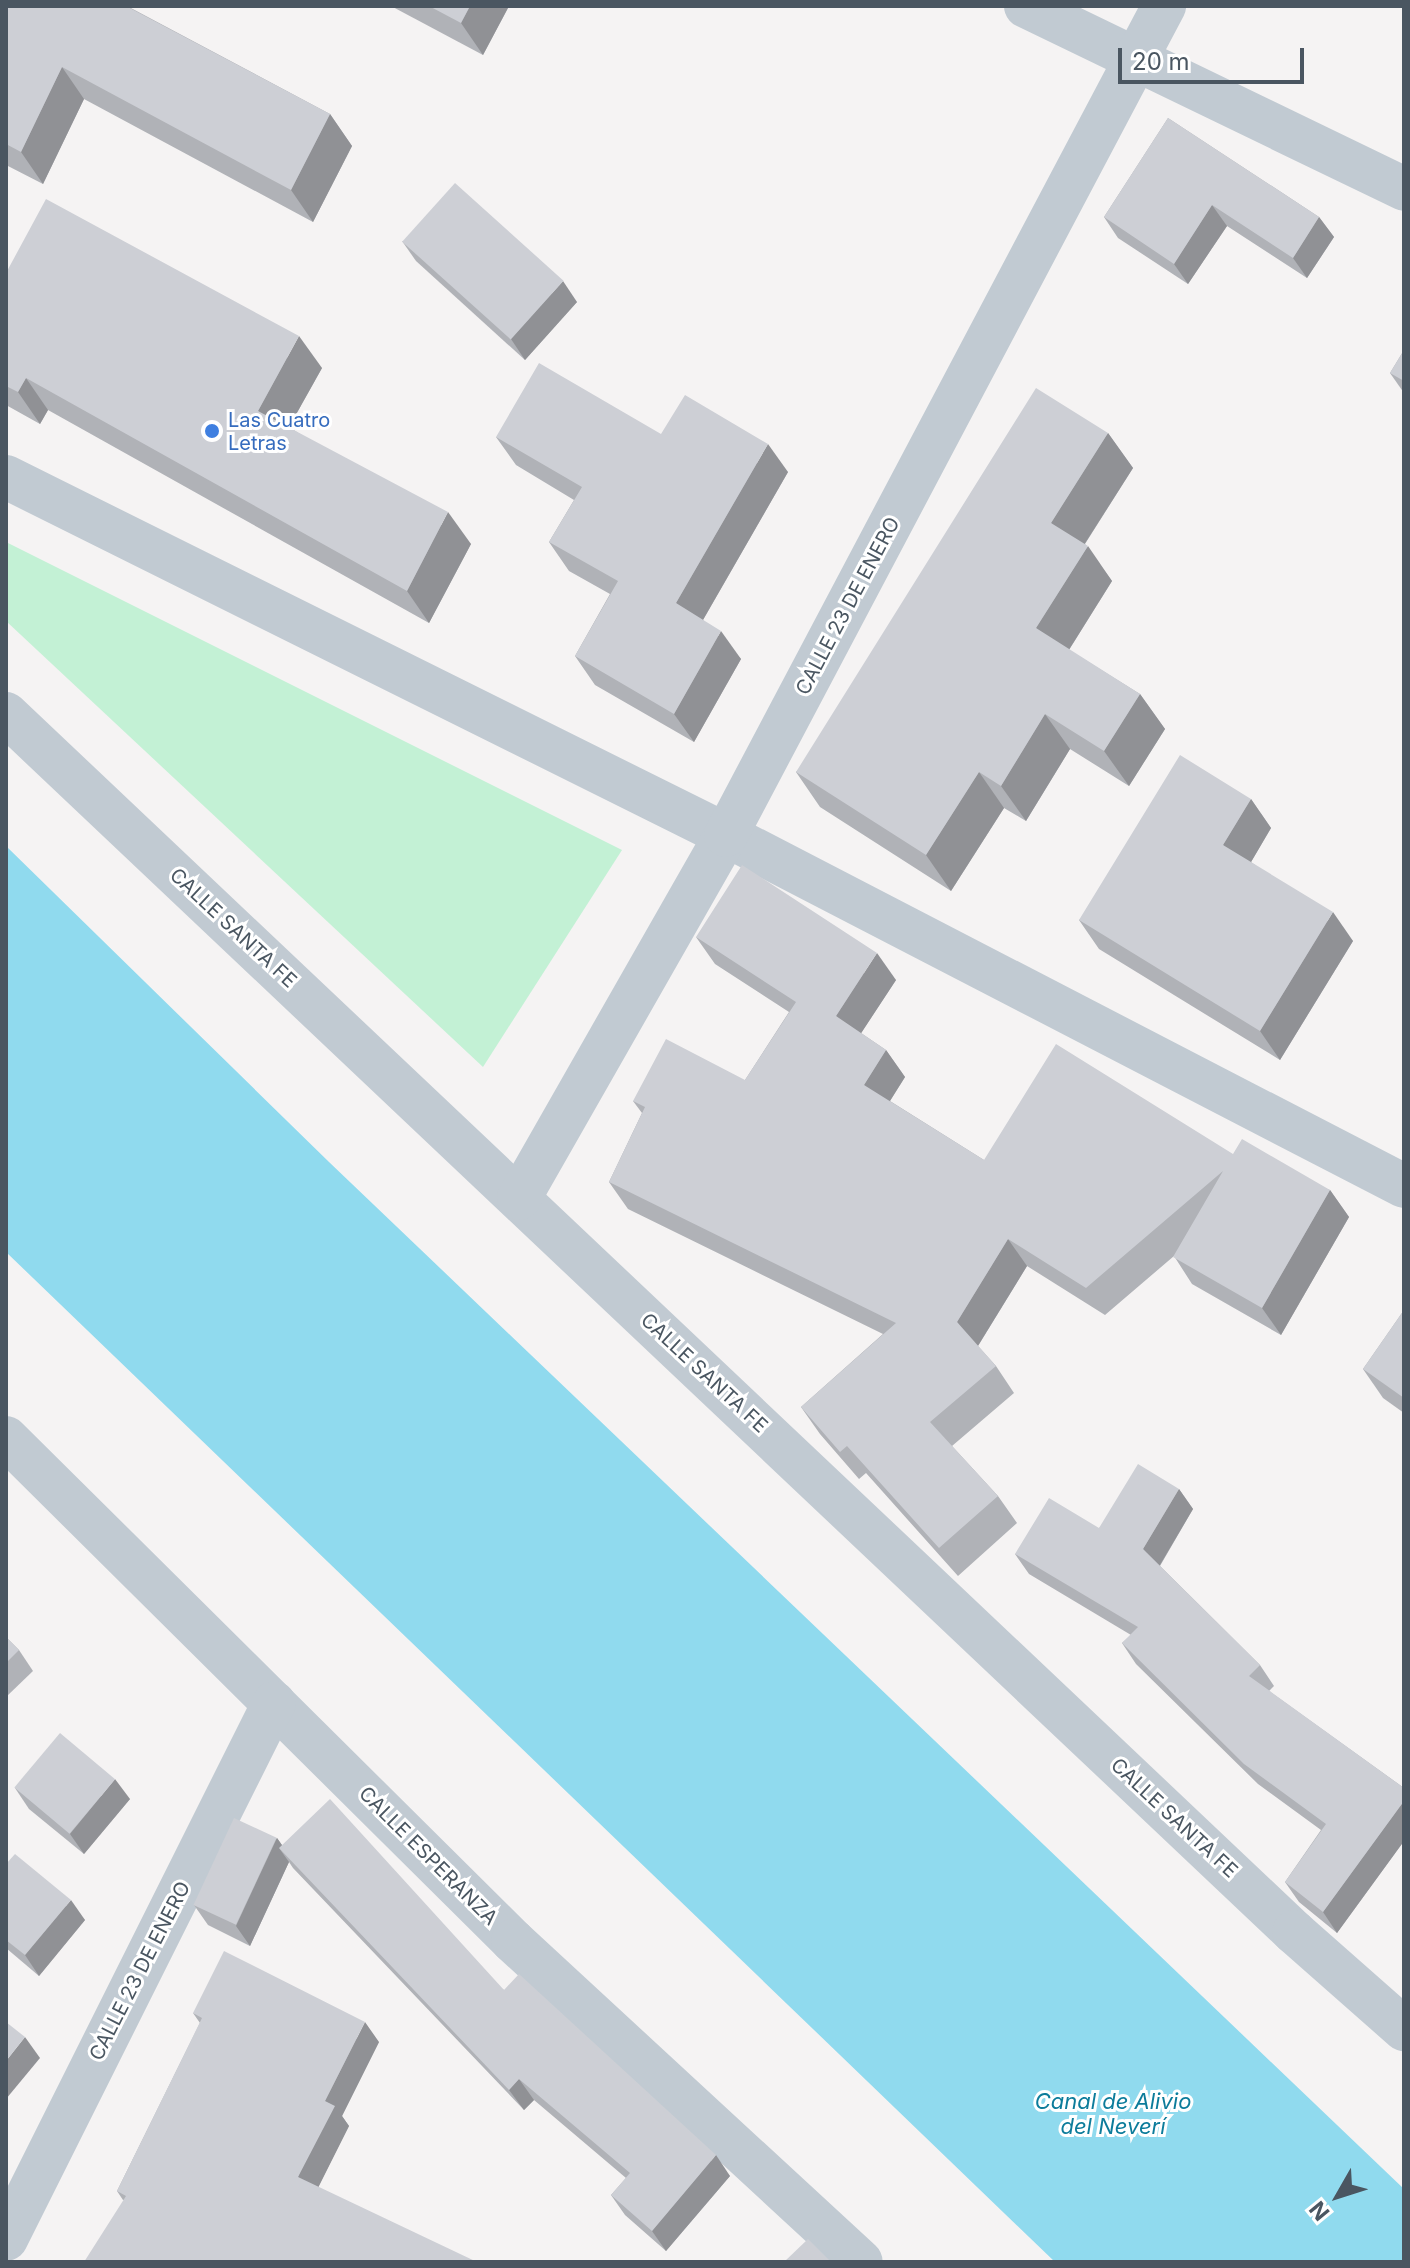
<!DOCTYPE html>
<html>
<head>
<meta charset="utf-8">
<style>
	body { margin:0 }
	#map { position:relative; width:1410px; height:2268px; overflow:hidden; background:#f5f3f3; font-family:Inter,sans-serif }
	div>[style] { position:absolute }
	[style*='--x'] { left:calc(var(--x)*1px); top:calc(var(--y)*1px); width:calc(var(--w)*1px); rotate:calc(var(--a)*1deg) }
	.green>* { inset:0; background:#c3f1d5 }
	.water>* { inset:0; background:#90daee }
	.street>* { height:44px; margin:-22px; padding:0 22px; transform-origin:22px; border-radius:22px; background:#c1cad2 }
	.wall>* { inset:0; background:#b0b2b7 }
	.shaded-wall>* { inset:0; background:#909195 }
	.building>* { inset:0; background:#cdcfd5; transform-origin:0 0 }
	.dots>* { width:22px; height:22px; translate:-50% -50%; box-sizing:border-box; border:4px solid #fff; border-radius:50% }
	span { translate:-50% -50%; white-space:nowrap; text-align:center; line-height:1.15; -webkit-text-stroke:6px #fff; paint-order:stroke }
	.shop-label { font-size:20px; color:#366cbe }
	.left { translate:0 -50%; text-align:left }
	.street-label { font-size:20px; color:#4a5661 }
	.water-label { font-size:22px; color:#0c7c9b; font-style:italic }
	.frame { position:absolute; inset:0; border:8px solid #4a5661; pointer-events:none }
	.north { position:absolute; left:1298px; top:2156px; width:80px; height:80px; -webkit-text-stroke:6px #fff; paint-order:stroke; rotate:231deg; font-size:22px; font-weight:700; line-height:32px; text-align:center; color:#4a5661 }
	.north::after { content:''; display:block; margin:auto; width:28px; height:36px; background:#4a5661; clip-path:polygon(50% 0,100% 100%,50% 72%,0 100%) }
	.scale { position:absolute; left:1118px; top:48px; width:186px; height:36px; box-sizing:border-box; border:4px solid #4a5661; border-top:0; padding-left:10px; font-size:24px; line-height:28px; white-space:nowrap; color:#4a5661; -webkit-text-stroke:6px #fff; paint-order:stroke }
</style>
</head>
<body>
<div id="map">
	<div class="green">
		<i style="clip-path:polygon(6px 542px,622px 850px,483px 1067px,6px 621px)"></i>
	</div>
	<div class="water">
		<i style="clip-path:polygon(6px 846px,329px 1162px,1404px 2189px,1404px 2262px,1055px 2262px,6px 1252px)"></i>
	</div>
	<div class="street">
		<i style="--x:1026;--y:6;--w:420;--a:25.8"></i>
		<i style="--x:6;--y:477;--w:804;--a:26.44"></i>
		<i style="--x:726;--y:835;--w:763;--a:27.37"></i>
		<i style="--x:6;--y:714;--w:1773;--a:43.4"></i>
		<i style="--x:1294;--y:1932;--w:147;--a:41.4"></i>
		<i style="--x:519;--y:1198;--w:418;--a:-60.3"></i>
		<i style="--x:726;--y:835;--w:938;--a:-62.15"></i>
		<i style="--x:6;--y:1438;--w:714;--a:44.77"></i>
		<i style="--x:513;--y:1941;--w:473;--a:42.7"></i>
		<i style="--x:6;--y:2239;--w:599;--a:-63.43"></i>
	</div>
	<div class="wall">
		<i style="clip-path:polygon(6px 6px,129px 7px,330px 114px,352px 146px,313px 222px,84px 99px,43px 184px,6px 165px)"></i>
		<i style="clip-path:polygon(391px 6px,509px 6px,483px 55px)"></i>
		<i style="clip-path:polygon(1168px 118px,1319px 217px,1334px 237px,1307px 278px,1227px 226px,1188px 284px,1118px 238px,1104px 217px)"></i>
		<i style="clip-path:polygon(402px 241px,577px 302px,525px 360px,416px 261px)"></i>
		<i style="clip-path:polygon(6px 273px,322px 368px,289px 427px,471px 544px,429px 623px,48px 410px,40px 424px,6px 405px)"></i>
		<i style="clip-path:polygon(1404px 350px,1404px 393px,1390px 373px)"></i>
		<i style="clip-path:polygon(1108px 433px,1133px 468px,1085px 544px,1112px 581px,1069px 650px,1140px 694px,1165px 729px,1129px 786px,1070px 749px,1026px 821px,1004px 808px,951px 891px,820px 807px,796px 772px)"></i>
		<i style="clip-path:polygon(661px 434px,788px 472px,703px 620px,741px 659px,694px 742px,595px 685px,575px 656px,610px 594px,569px 571px,549px 542px,574px 500px,516px 465px,496px 437px)"></i>
		<i style="clip-path:polygon(1251px 799px,1271px 828px,1251px 862px,1353px 941px,1280px 1060px,1099px 949px,1079px 920px)"></i>
		<i style="clip-path:polygon(696px 937px,896px 980px,861px 1033px,886px 1050px,905px 1077px,890px 1101px,984px 1160px,1233px 1154px,1330px 1190px,1349px 1217px,1281px 1335px,1192px 1284px,1174px 1256px,1105px 1315px,1027px 1266px,978px 1346px,996px 1366px,1014px 1393px,952px 1446px,998px 1496px,1017px 1523px,958px 1576px,866px 1473px,859px 1479px,820px 1434px,801px 1407px,883px 1334px,628px 1209px,609px 1182px,642px 1113px,633px 1101px,745px 1080px,789px 1012px,715px 964px)"></i>
		<i style="clip-path:polygon(1404px 1310px,1404px 1413px,1383px 1398px,1363px 1369px)"></i>
		<i style="clip-path:polygon(1179px 1489px,1193px 1509px,1160px 1566px,1260px 1665px,1274px 1686px,1269px 1691px,1404px 1788px,1404px 1841px,1337px 1933px,1299px 1902px,1285px 1882px,1321px 1830px,1258px 1784px,1136px 1664px,1122px 1643px,1131px 1635px,1029px 1574px,1015px 1554px,1099px 1528px)"></i>
		<i style="clip-path:polygon(6px 1637px,19px 1650px,33px 1671px,6px 1697px)"></i>
		<i style="clip-path:polygon(15px 1788px,130px 1799px,84px 1854px,29px 1809px)"></i>
		<i style="clip-path:polygon(277px 1838px,282px 1845px,504px 1990px,730px 2176px,666px 2251px,625px 2215px,611px 2195px,626px 2178px,534px 2100px,524px 2110px,293px 1868px,289px 1862px,250px 1946px,208px 1925px,194px 1905px)"></i>
		<i style="clip-path:polygon(6px 1864px,85px 1920px,39px 1976px,6px 1948px)"></i>
		<i style="clip-path:polygon(193px 2013px,379px 2042px,342px 2116px,349px 2126px,318px 2187px,123px 2200px,117px 2191px,200px 2023px)"></i>
	</div>
	<div class="shaded-wall">
		<i style="clip-path:polygon(470px 6px,509px 6px,483px 55px,461px 23px)"></i>
		<i style="clip-path:polygon(62px 67px,84px 99px,43px 184px,21px 152px)"></i>
		<i style="clip-path:polygon(330px 114px,352px 146px,313px 222px,291px 190px)"></i>
		<i style="clip-path:polygon(1212px 205px,1227px 226px,1188px 284px,1174px 264px)"></i>
		<i style="clip-path:polygon(1319px 217px,1334px 237px,1307px 278px,1293px 258px)"></i>
		<i style="clip-path:polygon(563px 281px,577px 302px,525px 360px,511px 339px)"></i>
		<i style="clip-path:polygon(299px 336px,322px 368px,280px 443px,258px 411px)"></i>
		<i style="clip-path:polygon(26px 378px,48px 410px,40px 424px,18px 392px)"></i>
		<i style="clip-path:polygon(1108px 433px,1133px 468px,1075px 559px,1051px 523px)"></i>
		<i style="clip-path:polygon(768px 444px,788px 472px,696px 632px,676px 603px)"></i>
		<i style="clip-path:polygon(448px 512px,471px 544px,429px 623px,407px 591px)"></i>
		<i style="clip-path:polygon(1088px 546px,1112px 581px,1060px 664px,1036px 628px)"></i>
		<i style="clip-path:polygon(721px 631px,741px 659px,694px 742px,674px 714px)"></i>
		<i style="clip-path:polygon(1140px 694px,1165px 729px,1129px 786px,1104px 751px)"></i>
		<i style="clip-path:polygon(1045px 714px,1070px 749px,1026px 821px,1001px 786px)"></i>
		<i style="clip-path:polygon(979px 772px,1004px 808px,951px 891px,926px 855px)"></i>
		<i style="clip-path:polygon(1251px 799px,1271px 828px,1244px 874px,1223px 845px)"></i>
		<i style="clip-path:polygon(1333px 912px,1353px 941px,1280px 1060px,1260px 1031px)"></i>
		<i style="clip-path:polygon(877px 953px,896px 980px,854px 1044px,836px 1016px)"></i>
		<i style="clip-path:polygon(886px 1050px,905px 1077px,883px 1112px,864px 1085px)"></i>
		<i style="clip-path:polygon(1330px 1190px,1349px 1217px,1281px 1335px,1262px 1308px)"></i>
		<i style="clip-path:polygon(1008px 1239px,1027px 1266px,976px 1349px,957px 1322px)"></i>
		<i style="clip-path:polygon(1179px 1489px,1193px 1509px,1157px 1570px,1143px 1549px)"></i>
		<i style="clip-path:polygon(115px 1779px,130px 1799px,84px 1854px,70px 1834px)"></i>
		<i style="clip-path:polygon(1404px 1801px,1404px 1841px,1337px 1933px,1323px 1912px)"></i>
		<i style="clip-path:polygon(277px 1838px,291px 1858px,279px 1848px,289px 1862px,250px 1946px,236px 1926px)"></i>
		<i style="clip-path:polygon(71px 1900px,85px 1920px,39px 1976px,25px 1955px)"></i>
		<i style="clip-path:polygon(365px 2022px,379px 2042px,342px 2116px,349px 2126px,313px 2198px,298px 2177px,325px 2101px)"></i>
		<i style="clip-path:polygon(25px 2037px,40px 2058px,6px 2099px,6px 2061px)"></i>
		<i style="clip-path:polygon(519px 2079px,534px 2100px,524px 2110px,509px 2090px)"></i>
		<i style="clip-path:polygon(716px 2155px,730px 2176px,666px 2251px,652px 2231px)"></i>
	</div>
	<div class="building">
		<i style="clip-path:polygon(6px 6px,126px 6px,330px 114px,291px 190px,62px 67px,21px 152px,6px 144px)"></i>
		<i style="clip-path:polygon(429px 6px,470px 6px,461px 23px)"></i>
		<i style="clip-path:polygon(1168px 118px,1319px 217px,1293px 258px,1212px 205px,1174px 264px,1104px 217px)"></i>
		<i style="left:455px;top:183px;width:146px;height:79px;rotate:42deg"></i>
		<i style="clip-path:polygon(46px 199px,299px 336px,258px 411px,448px 512px,407px 591px,26px 378px,18px 392px,6px 386px,6px 273px)"></i>
		<i style="clip-path:polygon(1404px 350px,1404px 381px,1390px 373px)"></i>
		<i style="clip-path:polygon(539px 363px,661px 434px,685px 395px,768px 444px,676px 603px,721px 631px,674px 714px,575px 656px,618px 581px,549px 542px,582px 487px,496px 437px)"></i>
		<i style="clip-path:polygon(1036px 388px,1108px 433px,1051px 523px,1088px 546px,1036px 628px,1140px 694px,1104px 751px,1045px 714px,1001px 786px,979px 772px,926px 855px,796px 772px)"></i>
		<i style="clip-path:polygon(1180px 755px,1251px 799px,1223px 845px,1333px 912px,1260px 1031px,1079px 920px)"></i>
		<i style="clip-path:polygon(742px 865px,877px 953px,836px 1016px,886px 1050px,864px 1085px,984px 1160px,1056px 1044px,1233px 1154px,1242px 1139px,1330px 1190px,1262px 1308px,1173px 1257px,1223px 1171px,1086px 1288px,1008px 1239px,957px 1322px,996px 1366px,930px 1422px,998px 1496px,939px 1548px,847px 1446px,840px 1452px,801px 1407px,896px 1323px,609px 1182px,645px 1107px,633px 1101px,666px 1039px,745px 1080px,796px 1002px,696px 937px)"></i>
		<i style="clip-path:polygon(1404px 1310px,1404px 1398px,1363px 1369px)"></i>
		<i style="clip-path:polygon(1138px 1464px,1179px 1489px,1143px 1549px,1260px 1665px,1249px 1676px,1404px 1788px,1404px 1801px,1323px 1912px,1285px 1882px,1326px 1824px,1244px 1764px,1122px 1643px,1138px 1627px,1015px 1554px,1049px 1498px,1099px 1528px)"></i>
		<i style="clip-path:polygon(6px 1637px,19px 1650px,6px 1663px)"></i>
		<i style="left:60px;top:1733px;width:72px;height:71px;rotate:40deg"></i>
		<i style="clip-path:polygon(330px 1799px,504px 1990px,519px 1974px,716px 2155px,652px 2231px,611px 2195px,630px 2173px,519px 2079px,509px 2090px,279px 1848px)"></i>
		<i style="left:234px;top:1818px;width:47px;height:96px;rotate:25deg"></i>
		<i style="clip-path:polygon(15px 1854px,71px 1900px,25px 1955px,6px 1940px,6px 1864px)"></i>
		<i style="clip-path:polygon(224px 1951px,365px 2022px,325px 2101px,335px 2106px,298px 2177px,477px 2262px,84px 2262px,126px 2196px,117px 2191px,202px 2018px,193px 2013px)"></i>
		<i style="clip-path:polygon(6px 2022px,25px 2037px,6px 2061px)"></i>
		<i style="clip-path:polygon(808px 2239px,831px 2262px,784px 2262px)"></i>
	</div>
	<div class="dots">
		<i style="left:212px;top:431px;background:#3f7fe0"></i>
	</div>
	<div class="shop-label">
		<span class="left" style="left:228px;top:432px">Las Cuatro<br>Letras</span>
	</div>
	<div class="street-label">
		<span style="left:848px;top:606px;rotate:-62deg">CALLE 23 DE ENERO</span>
		<span style="left:233px;top:928px;rotate:43deg">CALLE SANTA FE</span>
		<span style="left:704px;top:1373px;rotate:43deg">CALLE SANTA FE</span>
		<span style="left:1174px;top:1818px;rotate:43deg">CALLE SANTA FE</span>
		<span style="left:428px;top:1856px;rotate:45deg">CALLE ESPERANZA</span>
		<span style="left:140px;top:1971px;rotate:-63deg">CALLE 23 DE ENERO</span>
	</div>
	<div class="water-label">
		<span style="left:1113px;top:2114px">Canal de Alivio<br>del Neverí</span>
	</div>
	<div class="frame"></div>
	<div class="north">N</div>
	<div class="scale">20 m</div>
</div>
</body>
</html>
